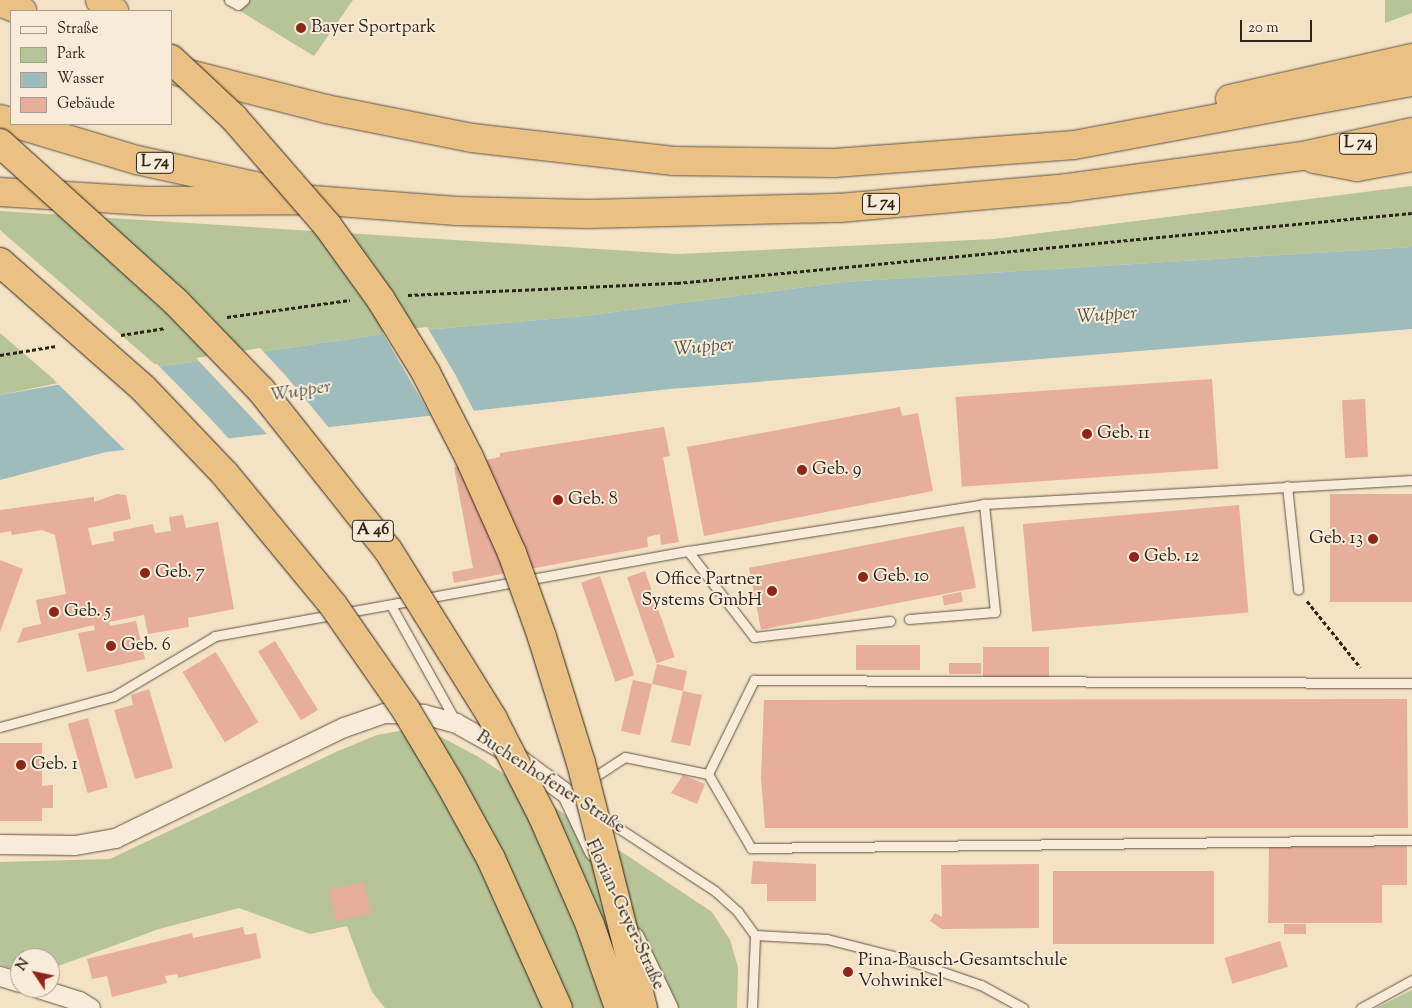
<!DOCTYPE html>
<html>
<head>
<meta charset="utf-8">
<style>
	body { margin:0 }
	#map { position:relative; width:1412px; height:1008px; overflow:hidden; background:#f4e2c4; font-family:"Sorts Mill Goudy",serif }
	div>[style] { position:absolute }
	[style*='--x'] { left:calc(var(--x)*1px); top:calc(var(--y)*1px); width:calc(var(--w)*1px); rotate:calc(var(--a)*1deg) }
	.green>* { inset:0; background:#b6c498 }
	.water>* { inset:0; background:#9ebcbb }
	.pier>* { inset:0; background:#f4e2c4 }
	.building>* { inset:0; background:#e6ae9b; transform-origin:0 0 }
	.path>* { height:3px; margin-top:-1.5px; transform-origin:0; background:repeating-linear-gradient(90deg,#2d241a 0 4px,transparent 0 6.5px) }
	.roads { filter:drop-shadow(0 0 1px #5f5444) drop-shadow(0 0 1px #5f5444) }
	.lane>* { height:9px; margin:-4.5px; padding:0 4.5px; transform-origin:4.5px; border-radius:4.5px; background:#f8ecd9 }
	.street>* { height:19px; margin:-9.5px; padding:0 9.5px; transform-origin:9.5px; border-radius:9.5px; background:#f8ecd9 }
	.highway>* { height:28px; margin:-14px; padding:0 14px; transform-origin:14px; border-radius:14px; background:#eac182 }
	.bridges { filter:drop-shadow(0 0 1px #2d241a) drop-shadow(0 0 1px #2d241a) }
	.highway-bridge>* { height:28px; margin:-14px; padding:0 14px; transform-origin:14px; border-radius:14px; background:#eac182 }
	.dots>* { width:14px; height:14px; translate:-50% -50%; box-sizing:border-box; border:2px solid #f8ecd9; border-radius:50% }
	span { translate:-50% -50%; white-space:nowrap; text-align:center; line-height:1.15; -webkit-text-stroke:4px #f8ecd9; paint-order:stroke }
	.shield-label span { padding:1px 4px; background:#f8ecd9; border:1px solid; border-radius:4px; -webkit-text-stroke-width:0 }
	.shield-label { font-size:16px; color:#2d241a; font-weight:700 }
	.poi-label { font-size:18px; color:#2d241a }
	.left { translate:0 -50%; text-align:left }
	.right { translate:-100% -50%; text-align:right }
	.street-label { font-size:18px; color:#2d241a }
	.water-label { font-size:19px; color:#4f524a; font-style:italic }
	.legend { position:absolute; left:10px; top:10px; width:162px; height:115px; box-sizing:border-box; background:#f8ecd9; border:1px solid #a79c8d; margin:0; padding:6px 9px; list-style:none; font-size:15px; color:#2d241a }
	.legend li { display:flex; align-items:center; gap:10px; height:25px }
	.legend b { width:25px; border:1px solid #a79c8d }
	.north { position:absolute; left:10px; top:948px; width:50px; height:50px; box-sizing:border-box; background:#f8ecd9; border:1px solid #a79c8d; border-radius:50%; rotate:304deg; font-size:14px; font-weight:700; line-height:20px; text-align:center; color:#2d241a }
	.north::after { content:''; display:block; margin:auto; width:18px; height:22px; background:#8f2418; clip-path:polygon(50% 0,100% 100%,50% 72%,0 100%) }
	.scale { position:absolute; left:1240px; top:20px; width:72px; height:22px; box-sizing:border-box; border:2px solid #2d241a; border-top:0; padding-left:6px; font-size:15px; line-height:18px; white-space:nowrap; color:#2d241a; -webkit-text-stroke:4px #f8ecd9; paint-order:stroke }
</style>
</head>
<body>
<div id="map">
	<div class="green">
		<i style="clip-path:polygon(222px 0,353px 0,314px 56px)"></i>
		<i style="clip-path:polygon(1385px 0,1412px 0,1412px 13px,1385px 23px)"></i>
		<i style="clip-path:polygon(1412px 186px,1412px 247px,843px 282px,584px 316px,390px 333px,158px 367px,0 230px,0 211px,677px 254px,994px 239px)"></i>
		<i style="clip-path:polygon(0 333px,58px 383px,0 395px)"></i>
		<i style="clip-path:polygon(422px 727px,477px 756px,712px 912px,730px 940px,738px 967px,737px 1008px,385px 1008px,372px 992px,347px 926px,310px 934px,239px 908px,159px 929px,50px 969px,50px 958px,20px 958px,20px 971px,0 965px,0 862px,110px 859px,338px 751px,377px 735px)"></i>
		<i style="clip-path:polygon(1412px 989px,1412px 1008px,1376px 1008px,1412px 990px)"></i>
	</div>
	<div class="water">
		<i style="clip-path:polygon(1412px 247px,1412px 329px,670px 389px,106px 452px,0 480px,0 395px,158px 367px,390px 333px,584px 316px,843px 282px)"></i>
	</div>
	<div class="pier">
		<i style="clip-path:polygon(427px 327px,455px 374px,475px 413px,432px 418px,382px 332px)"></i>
		<i style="clip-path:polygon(260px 348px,286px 376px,330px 429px,269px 436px,196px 358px)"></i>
		<i style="clip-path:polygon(157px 364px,207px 415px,230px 440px,127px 452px,55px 381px)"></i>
	</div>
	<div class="building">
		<i style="left:1212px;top:379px;width:90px;height:257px;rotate:86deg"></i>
		<i style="left:1365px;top:399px;width:58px;height:23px;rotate:87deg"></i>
		<i style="clip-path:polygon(900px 407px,902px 416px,918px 413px,933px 491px,704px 536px,687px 447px)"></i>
		<i style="clip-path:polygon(664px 427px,670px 456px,663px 457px,679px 542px,661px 545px,660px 534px,647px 537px,648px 547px,454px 583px,452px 572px,473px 568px,454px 467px,500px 457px,500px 453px)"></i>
		<i style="clip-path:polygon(117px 494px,126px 495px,131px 519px,88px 528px,92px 545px,114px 541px,113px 532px,153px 524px,155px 533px,171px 531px,169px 517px,183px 515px,186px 528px,218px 522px,234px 609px,188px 618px,189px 627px,148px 634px,144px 615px,109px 622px,110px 626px,136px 621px,145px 659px,87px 672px,78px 633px,95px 630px,94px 625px,17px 643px,23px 628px,41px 624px,36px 600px,66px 594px,55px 535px,42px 530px,12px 535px,11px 531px,0 533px,0 510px,94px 497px,94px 502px)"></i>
		<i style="left:1412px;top:494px;width:108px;height:82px;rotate:90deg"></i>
		<i style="left:1239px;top:505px;width:108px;height:217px;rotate:85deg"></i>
		<i style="left:964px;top:526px;width:63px;height:219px;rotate:79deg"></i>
		<i style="clip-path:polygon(0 560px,23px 569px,0 632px)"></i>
		<i style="left:645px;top:571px;width:91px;height:19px;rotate:71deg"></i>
		<i style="left:600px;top:576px;width:105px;height:20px;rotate:71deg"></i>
		<i style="left:961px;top:592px;width:10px;height:19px;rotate:79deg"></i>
		<i style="left:275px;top:641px;width:81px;height:20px;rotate:58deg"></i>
		<i style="left:856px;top:645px;width:64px;height:25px"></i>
		<i style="left:983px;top:647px;width:66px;height:30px"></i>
		<i style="left:216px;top:652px;width:82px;height:39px;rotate:59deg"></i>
		<i style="left:949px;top:663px;width:32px;height:11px"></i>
		<i style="clip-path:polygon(657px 664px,687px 671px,683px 691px,702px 695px,690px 746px,671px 742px,683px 691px,652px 684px,640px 735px,621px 731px,633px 680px,652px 684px)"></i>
		<i style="clip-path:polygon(149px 689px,173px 768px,135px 779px,114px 710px,133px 705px,131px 695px)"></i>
		<i style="clip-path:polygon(1407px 699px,1408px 828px,765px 828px,761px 778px,764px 700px)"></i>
		<i style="left:88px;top:718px;width:72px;height:21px;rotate:74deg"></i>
		<i style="clip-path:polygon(0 743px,42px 743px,42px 786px,53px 785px,53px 808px,42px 808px,42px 821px,0 821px)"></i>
		<i style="clip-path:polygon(683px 775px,705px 784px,697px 804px,671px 793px)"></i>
		<i style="clip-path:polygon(1269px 846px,1407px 846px,1407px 885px,1382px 885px,1382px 923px,1268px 923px)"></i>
		<i style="clip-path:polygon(753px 861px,816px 864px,816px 901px,767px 901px,767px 884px,751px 884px)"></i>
		<i style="clip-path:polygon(1039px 864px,1039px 928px,942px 929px,930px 921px,935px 913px,942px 917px,941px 865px)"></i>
		<i style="left:1053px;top:871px;width:161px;height:73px"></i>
		<i style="left:364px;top:882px;width:32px;height:36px;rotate:77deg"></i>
		<i style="left:1284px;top:924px;width:22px;height:10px"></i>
		<i style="clip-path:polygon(243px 927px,245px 935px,256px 933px,261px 958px,178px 978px,177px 974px,165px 976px,167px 983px,112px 997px,107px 976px,92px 979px,87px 959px,192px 933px,193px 938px)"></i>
		<i style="left:1280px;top:941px;width:27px;height:58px;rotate:73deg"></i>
	</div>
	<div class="path">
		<i style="--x:408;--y:295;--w:269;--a:-2.6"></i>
		<i style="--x:677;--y:283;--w:738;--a:-5.44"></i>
		<i style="--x:227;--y:317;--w:124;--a:-7.9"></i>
		<i style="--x:121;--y:335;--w:45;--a:-9"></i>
		<i style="--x:0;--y:355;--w:57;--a:-9.1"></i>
		<i style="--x:1307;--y:601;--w:85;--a:51.2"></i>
	</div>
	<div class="roads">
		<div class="lane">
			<i style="--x:229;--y:0;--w:10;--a:29"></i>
			<i style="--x:238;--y:5;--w:8;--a:-40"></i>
			<i style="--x:1287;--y:486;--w:104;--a:83.9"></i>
			<i style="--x:688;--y:551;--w:108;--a:52.5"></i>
			<i style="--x:754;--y:637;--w:137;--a:-6.7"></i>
			<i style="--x:392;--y:607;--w:132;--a:60.9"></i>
			<i style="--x:909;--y:619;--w:86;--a:-4.7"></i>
			<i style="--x:995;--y:612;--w:109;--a:-95.8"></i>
			<i style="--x:0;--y:727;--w:118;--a:-15.2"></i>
			<i style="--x:114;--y:696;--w:117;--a:-30.7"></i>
			<i style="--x:215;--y:636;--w:481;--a:-10.2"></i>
			<i style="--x:688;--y:551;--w:300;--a:-9"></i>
			<i style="--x:984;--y:504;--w:429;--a:-3.2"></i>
			<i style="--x:708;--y:774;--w:105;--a:-63.9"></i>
			<i style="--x:754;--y:680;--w:658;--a:0.26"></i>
			<i style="--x:588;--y:781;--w:44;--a:-33"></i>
			<i style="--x:625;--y:757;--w:85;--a:11.6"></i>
			<i style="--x:708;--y:774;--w:86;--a:59.8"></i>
			<i style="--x:751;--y:848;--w:661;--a:-0.69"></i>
			<i style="--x:600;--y:816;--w:137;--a:33.1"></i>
			<i style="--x:715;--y:891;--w:31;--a:42"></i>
			<i style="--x:738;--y:912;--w:29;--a:54"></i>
			<i style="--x:755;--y:935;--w:72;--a:3.2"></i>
			<i style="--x:827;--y:939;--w:81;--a:14.4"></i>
			<i style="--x:905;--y:959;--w:80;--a:18.9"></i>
			<i style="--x:981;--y:985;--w:48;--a:28.7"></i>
			<i style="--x:752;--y:1008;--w:73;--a:-87.6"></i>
			<i style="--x:1361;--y:1008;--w:58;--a:-28.8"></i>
		</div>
		<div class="street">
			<i style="--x:0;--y:844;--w:75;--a:0.8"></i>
			<i style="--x:75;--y:845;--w:41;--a:-9.9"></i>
			<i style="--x:115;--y:838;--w:254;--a:-25.9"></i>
			<i style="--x:344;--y:727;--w:42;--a:-19.3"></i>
			<i style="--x:384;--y:713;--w:39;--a:1"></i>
			<i style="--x:423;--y:714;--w:34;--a:15"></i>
			<i style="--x:456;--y:723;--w:68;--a:29.2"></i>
			<i style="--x:515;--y:756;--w:64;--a:36.2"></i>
			<i style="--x:567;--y:794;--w:63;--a:64.7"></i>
			<i style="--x:634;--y:937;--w:79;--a:64.4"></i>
			<i style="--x:0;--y:976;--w:21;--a:17"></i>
			<i style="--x:38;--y:988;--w:43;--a:17.6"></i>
			<i style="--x:79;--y:1001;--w:13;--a:32"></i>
		</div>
		<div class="highway">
			<i style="--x:100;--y:0;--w:18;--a:38"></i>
			<i style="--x:0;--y:2;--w:24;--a:22"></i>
			<i style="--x:177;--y:71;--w:154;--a:14.3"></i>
			<i style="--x:326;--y:109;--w:149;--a:11.2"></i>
			<i style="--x:472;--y:138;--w:203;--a:6.5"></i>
			<i style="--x:674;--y:161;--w:160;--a:0.7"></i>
			<i style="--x:834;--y:163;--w:241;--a:-4.3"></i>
			<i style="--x:1074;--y:145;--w:344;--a:-10.6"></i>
			<i style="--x:1230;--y:99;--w:187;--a:-12.7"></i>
			<i style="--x:0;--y:119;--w:143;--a:16.7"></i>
			<i style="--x:137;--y:160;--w:140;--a:12.4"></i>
			<i style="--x:1314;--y:159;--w:44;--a:10.5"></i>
			<i style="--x:1357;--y:167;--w:56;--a:-10.3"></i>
			<i style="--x:0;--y:192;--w:148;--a:3.5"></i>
			<i style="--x:148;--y:201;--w:165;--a:-0.3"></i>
			<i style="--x:313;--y:200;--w:144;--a:4.4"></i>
			<i style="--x:457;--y:211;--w:131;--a:1.3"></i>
			<i style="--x:588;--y:214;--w:251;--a:-1.4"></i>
			<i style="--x:839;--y:208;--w:228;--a:-5"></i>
			<i style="--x:1066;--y:188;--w:239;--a:-7.7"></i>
			<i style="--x:1303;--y:156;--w:112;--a:-12.4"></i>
		</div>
	</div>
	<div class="bridges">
		<div class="highway-bridge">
			<i style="--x:171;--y:59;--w:86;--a:43.1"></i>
			<i style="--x:234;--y:118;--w:142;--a:49"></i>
			<i style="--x:327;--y:225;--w:92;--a:54.2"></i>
			<i style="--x:381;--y:300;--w:86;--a:58.3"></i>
			<i style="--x:426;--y:373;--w:94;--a:62.9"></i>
			<i style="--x:469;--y:457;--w:105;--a:65.9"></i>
			<i style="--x:512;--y:553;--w:89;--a:70.3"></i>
			<i style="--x:542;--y:637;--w:132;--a:72.8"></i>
			<i style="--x:581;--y:763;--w:253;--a:75.8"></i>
			<i style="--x:0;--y:143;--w:236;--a:42.1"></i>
			<i style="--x:175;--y:301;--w:124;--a:46"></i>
			<i style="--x:261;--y:390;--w:204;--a:51.6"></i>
			<i style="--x:388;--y:550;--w:199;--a:58.1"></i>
			<i style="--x:493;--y:719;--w:108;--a:63"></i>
			<i style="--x:542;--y:815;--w:120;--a:66.4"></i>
			<i style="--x:590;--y:925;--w:88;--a:70.7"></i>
			<i style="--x:0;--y:262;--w:191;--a:41.4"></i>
			<i style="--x:143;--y:388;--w:119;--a:46.4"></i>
			<i style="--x:225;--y:474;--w:170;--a:50.5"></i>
			<i style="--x:333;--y:605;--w:128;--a:55.2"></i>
			<i style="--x:406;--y:710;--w:86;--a:59.3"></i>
			<i style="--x:450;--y:784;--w:85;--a:61.3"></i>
			<i style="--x:491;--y:859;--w:163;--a:65.8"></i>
		</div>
	</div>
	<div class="dots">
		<i style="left:301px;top:28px;background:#8f2418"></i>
		<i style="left:1087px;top:434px;background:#8f2418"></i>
		<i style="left:802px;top:470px;background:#8f2418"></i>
		<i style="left:558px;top:500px;background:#8f2418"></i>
		<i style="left:1373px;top:539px;background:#8f2418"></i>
		<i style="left:1134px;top:557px;background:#8f2418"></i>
		<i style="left:145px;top:573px;background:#8f2418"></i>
		<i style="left:863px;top:577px;background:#8f2418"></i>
		<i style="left:772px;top:591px;background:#8f2418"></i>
		<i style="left:54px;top:612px;background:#8f2418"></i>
		<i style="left:111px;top:646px;background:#8f2418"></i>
		<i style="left:21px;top:765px;background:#8f2418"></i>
		<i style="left:848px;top:972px;background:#8f2418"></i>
	</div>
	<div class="shield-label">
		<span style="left:1358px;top:144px">L 74</span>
		<span style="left:155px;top:163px">L 74</span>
		<span style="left:881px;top:204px">L 74</span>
		<span style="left:373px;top:531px">A 46</span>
	</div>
	<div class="poi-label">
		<span class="left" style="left:311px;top:28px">Bayer Sportpark</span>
		<span class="left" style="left:1097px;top:434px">Geb. 11</span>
		<span class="left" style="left:812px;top:470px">Geb. 9</span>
		<span class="left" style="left:568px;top:500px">Geb. 8</span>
		<span class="right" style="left:1363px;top:539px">Geb. 13</span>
		<span class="left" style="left:1144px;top:557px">Geb. 12</span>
		<span class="left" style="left:155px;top:573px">Geb. 7</span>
		<span class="left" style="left:873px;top:577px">Geb. 10</span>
		<span class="right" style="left:762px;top:591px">Office Partner<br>Systems GmbH</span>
		<span class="left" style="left:64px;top:612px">Geb. 5</span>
		<span class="left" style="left:121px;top:646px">Geb. 6</span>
		<span class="left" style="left:31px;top:765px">Geb. 1</span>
		<span class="left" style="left:858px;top:972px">Pina-Bausch-Gesamtschule<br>Vohwinkel</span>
	</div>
	<div class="street-label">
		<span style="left:550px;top:783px;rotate:33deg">Buchenhofener Straße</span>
		<span style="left:624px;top:915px;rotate:65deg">Florian-Geyer-Straße</span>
	</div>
	<div class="water-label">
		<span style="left:1107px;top:316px;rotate:-4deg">Wupper</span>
		<span style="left:704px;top:348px;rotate:-5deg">Wupper</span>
		<span style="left:301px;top:392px;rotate:-9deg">Wupper</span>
	</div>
	<ul class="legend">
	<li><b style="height:6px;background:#f8ecd9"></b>Straße</li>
	<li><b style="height:14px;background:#b6c498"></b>Park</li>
	<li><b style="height:14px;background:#9ebcbb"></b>Wasser</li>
	<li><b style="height:14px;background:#e6ae9b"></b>Gebäude</li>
	</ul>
	<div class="north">N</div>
	<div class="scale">20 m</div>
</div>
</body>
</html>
